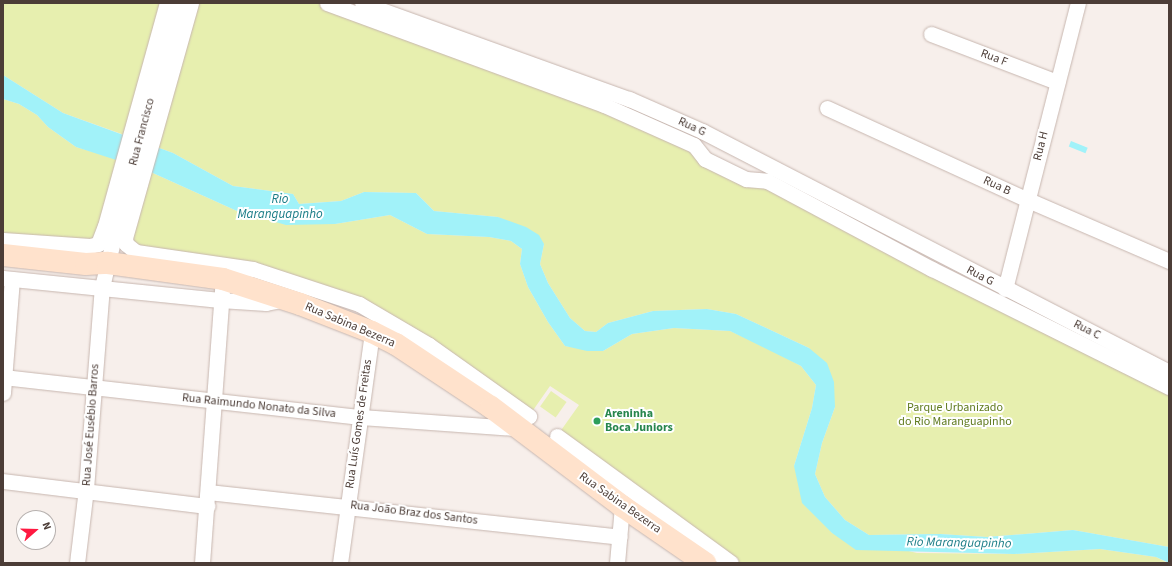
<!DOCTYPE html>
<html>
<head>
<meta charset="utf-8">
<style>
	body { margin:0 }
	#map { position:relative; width:1172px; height:566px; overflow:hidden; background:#f7efeb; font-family:"Source Sans 3",sans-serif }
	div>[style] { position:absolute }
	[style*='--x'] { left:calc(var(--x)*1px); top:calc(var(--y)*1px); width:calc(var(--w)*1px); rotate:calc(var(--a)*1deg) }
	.green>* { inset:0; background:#e7efaf; transform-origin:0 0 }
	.water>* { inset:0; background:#a1f2f9; transform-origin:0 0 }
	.roads { filter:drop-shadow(0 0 1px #c7b6af) drop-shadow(0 0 1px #c7b6af) }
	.street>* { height:15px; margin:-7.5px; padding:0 7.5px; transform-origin:7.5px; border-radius:7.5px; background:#fff }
	.secondary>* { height:22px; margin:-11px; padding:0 11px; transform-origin:11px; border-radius:11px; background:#ffe2cc }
	.dots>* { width:11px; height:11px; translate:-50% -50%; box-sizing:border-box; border:2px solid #fff; border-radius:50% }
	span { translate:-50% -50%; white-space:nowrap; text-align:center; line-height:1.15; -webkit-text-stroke:4px #fff; paint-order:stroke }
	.street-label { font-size:12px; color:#4c3d37 }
	.park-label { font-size:12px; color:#607b1f }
	.leisure-label { font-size:12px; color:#27864d; font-weight:700 }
	.left { translate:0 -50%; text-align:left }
	.water-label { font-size:13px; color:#1b7d87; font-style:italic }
	.frame { position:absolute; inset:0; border:4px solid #4c3d37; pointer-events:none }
	.north { position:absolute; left:16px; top:510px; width:40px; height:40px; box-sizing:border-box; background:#fff; border:1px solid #b7b1af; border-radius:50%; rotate:70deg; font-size:11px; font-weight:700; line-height:16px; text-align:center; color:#4c3d37 }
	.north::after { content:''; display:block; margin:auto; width:14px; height:18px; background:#ff1941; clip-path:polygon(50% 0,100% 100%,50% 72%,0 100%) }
</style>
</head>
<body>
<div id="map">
	<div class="green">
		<i style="clip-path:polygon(3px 3px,167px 3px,130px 137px,63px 113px,3px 75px)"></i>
		<i style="clip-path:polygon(191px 3px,327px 3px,544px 83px,705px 159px,767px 181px,1169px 387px,1169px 547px,1073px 530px,987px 537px,940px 534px,869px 535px,845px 520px,825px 497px,815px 474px,822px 443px,835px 407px,809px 348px,736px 314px,707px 309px,653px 311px,608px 323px,596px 332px,585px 331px,570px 318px,548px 283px,540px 264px,544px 244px,498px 217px,434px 211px,416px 193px,364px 192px,341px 201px,299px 204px,293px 194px,233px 186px,173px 153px,151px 145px)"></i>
		<i style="clip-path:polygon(3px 99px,19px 104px,37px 115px,48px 127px,76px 147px,124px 161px,98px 244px,3px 240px)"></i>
		<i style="clip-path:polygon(144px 169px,237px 211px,335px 224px,390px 215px,427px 234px,489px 237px,511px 241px,522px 249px,520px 264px,528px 287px,548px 322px,565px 346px,603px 351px,632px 334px,674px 328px,730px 331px,766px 347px,801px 366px,816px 385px,812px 408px,794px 466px,832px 533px,917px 553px,1014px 554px,1100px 549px,1156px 557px,1168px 563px,731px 563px,557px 436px,579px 405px,550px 386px,529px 416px,380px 315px,266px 272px,130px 248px)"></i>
		<i style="left:551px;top:391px;width:19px;height:19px;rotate:35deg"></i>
	</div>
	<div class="water">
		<i style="clip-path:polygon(3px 75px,63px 113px,173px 153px,233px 186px,293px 194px,299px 204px,341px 201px,364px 192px,416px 193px,434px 211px,498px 217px,526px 227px,539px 235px,544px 244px,540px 264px,548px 283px,570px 318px,585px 331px,596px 332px,608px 323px,653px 311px,707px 309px,736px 314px,809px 348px,827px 363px,834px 382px,835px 407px,822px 443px,815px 474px,825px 497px,845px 520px,869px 535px,940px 534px,987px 537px,1073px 530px,1169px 547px,1169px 563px,1156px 557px,1100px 549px,1014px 554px,856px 550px,832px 533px,802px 503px,794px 466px,812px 408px,816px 385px,801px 366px,730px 331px,674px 328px,632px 334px,603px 351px,587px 351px,565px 346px,548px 322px,528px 287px,520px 264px,522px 249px,511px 241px,489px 237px,427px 234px,390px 215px,335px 224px,286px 225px,237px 211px,144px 169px,76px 147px,48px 127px,37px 115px,19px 104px,3px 99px)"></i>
		<i style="left:1071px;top:141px;width:18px;height:6px;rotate:22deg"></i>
	</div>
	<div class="roads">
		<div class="street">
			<i style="--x:191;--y:3;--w:244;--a:105.7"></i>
			<i style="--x:125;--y:238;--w:6;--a:81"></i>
			<i style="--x:126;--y:244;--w:13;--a:39"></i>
			<i style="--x:136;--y:252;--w:118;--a:8.3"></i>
			<i style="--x:253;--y:269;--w:112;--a:18.3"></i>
			<i style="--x:359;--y:304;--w:81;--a:30.4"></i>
			<i style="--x:429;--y:345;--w:123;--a:35.4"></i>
			<i style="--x:327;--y:3;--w:295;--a:20.2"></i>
			<i style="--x:604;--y:105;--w:98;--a:24"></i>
			<i style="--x:694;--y:145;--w:18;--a:52"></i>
			<i style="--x:705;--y:159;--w:46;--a:26"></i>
			<i style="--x:746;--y:179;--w:21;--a:5"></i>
			<i style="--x:767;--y:181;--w:187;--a:28.1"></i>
			<i style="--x:932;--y:269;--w:265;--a:26.5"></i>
			<i style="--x:362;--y:3;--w:284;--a:19.8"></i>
			<i style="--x:629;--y:99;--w:80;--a:23.7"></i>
			<i style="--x:702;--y:131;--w:526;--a:27.3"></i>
			<i style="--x:931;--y:34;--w:135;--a:20.9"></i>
			<i style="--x:827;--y:108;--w:221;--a:24.6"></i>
			<i style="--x:1028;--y:200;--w:154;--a:23.4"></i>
			<i style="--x:3;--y:240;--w:87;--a:3.9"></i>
			<i style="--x:90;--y:246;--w:8;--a:-14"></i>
			<i style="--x:98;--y:244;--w:19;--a:-69"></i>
			<i style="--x:105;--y:226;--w:231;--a:-74.5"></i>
			<i style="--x:3;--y:278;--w:218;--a:5.8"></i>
			<i style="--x:220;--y:300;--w:46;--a:3.7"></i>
			<i style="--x:266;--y:303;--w:14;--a:-12"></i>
			<i style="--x:1005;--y:289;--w:295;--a:-75.7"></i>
			<i style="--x:3;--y:377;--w:360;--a:6.4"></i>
			<i style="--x:361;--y:417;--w:155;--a:4.1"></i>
			<i style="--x:3;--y:393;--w:114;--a:-85.5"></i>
			<i style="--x:557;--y:436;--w:215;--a:36.1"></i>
			<i style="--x:3;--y:481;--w:206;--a:7"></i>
			<i style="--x:208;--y:492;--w:414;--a:6.2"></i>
			<i style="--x:77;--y:563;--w:75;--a:-83.1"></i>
			<i style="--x:86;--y:489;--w:203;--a:-85.5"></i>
			<i style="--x:102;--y:287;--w:77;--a:-76.5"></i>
			<i style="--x:120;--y:212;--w:217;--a:-74"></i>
			<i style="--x:202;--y:563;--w:285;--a:-85.8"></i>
			<i style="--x:340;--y:563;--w:233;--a:-82.1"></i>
			<i style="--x:617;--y:563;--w:57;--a:-85"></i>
		</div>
		<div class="secondary">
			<i style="--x:3;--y:255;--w:83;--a:6.2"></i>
			<i style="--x:86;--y:264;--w:22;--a:-3"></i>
			<i style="--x:108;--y:263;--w:116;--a:7.9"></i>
			<i style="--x:223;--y:279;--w:81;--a:18"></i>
			<i style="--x:300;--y:304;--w:77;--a:21.3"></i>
			<i style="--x:372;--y:332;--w:27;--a:27"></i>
			<i style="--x:396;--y:344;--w:114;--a:33.6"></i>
			<i style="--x:491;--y:407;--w:164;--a:37.1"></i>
			<i style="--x:622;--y:506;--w:101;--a:34.5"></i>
		</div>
	</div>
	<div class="dots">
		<i style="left:597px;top:421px;background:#2e9e5b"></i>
	</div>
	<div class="street-label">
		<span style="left:994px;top:58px;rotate:21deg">Rua F</span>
		<span style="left:692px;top:127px;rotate:25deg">Rua G</span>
		<span style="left:142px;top:132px;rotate:-75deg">Rua Francisco</span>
		<span style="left:1041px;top:146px;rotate:-76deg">Rua H</span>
		<span style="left:997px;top:186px;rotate:25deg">Rua B</span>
		<span style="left:980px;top:276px;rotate:28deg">Rua G</span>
		<span style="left:350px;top:325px;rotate:23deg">Rua Sabina Bezerra</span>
		<span style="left:1087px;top:330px;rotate:27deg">Rua C</span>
		<span style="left:259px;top:406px;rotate:6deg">Rua Raimundo Nonato da Silva</span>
		<span style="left:359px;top:424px;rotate:-82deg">Rua Luís Gomes de Freitas</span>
		<span style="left:91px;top:425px;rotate:-86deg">Rua José Eusébio Barros</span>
		<span style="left:620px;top:503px;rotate:35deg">Rua Sabina Bezerra</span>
		<span style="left:414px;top:513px;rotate:7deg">Rua João Braz dos Santos</span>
	</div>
	<div class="park-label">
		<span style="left:955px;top:415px">Parque Urbanizado<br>do Rio Maranguapinho</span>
	</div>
	<div class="leisure-label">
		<span class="left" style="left:605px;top:421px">Areninha<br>Boca Juniors</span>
	</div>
	<div class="water-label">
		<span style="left:280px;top:207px">Rio<br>Maranguapinho</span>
		<span style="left:959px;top:543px;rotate:1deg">Rio Maranguapinho</span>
	</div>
	<div class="frame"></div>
	<div class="north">N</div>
</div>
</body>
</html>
